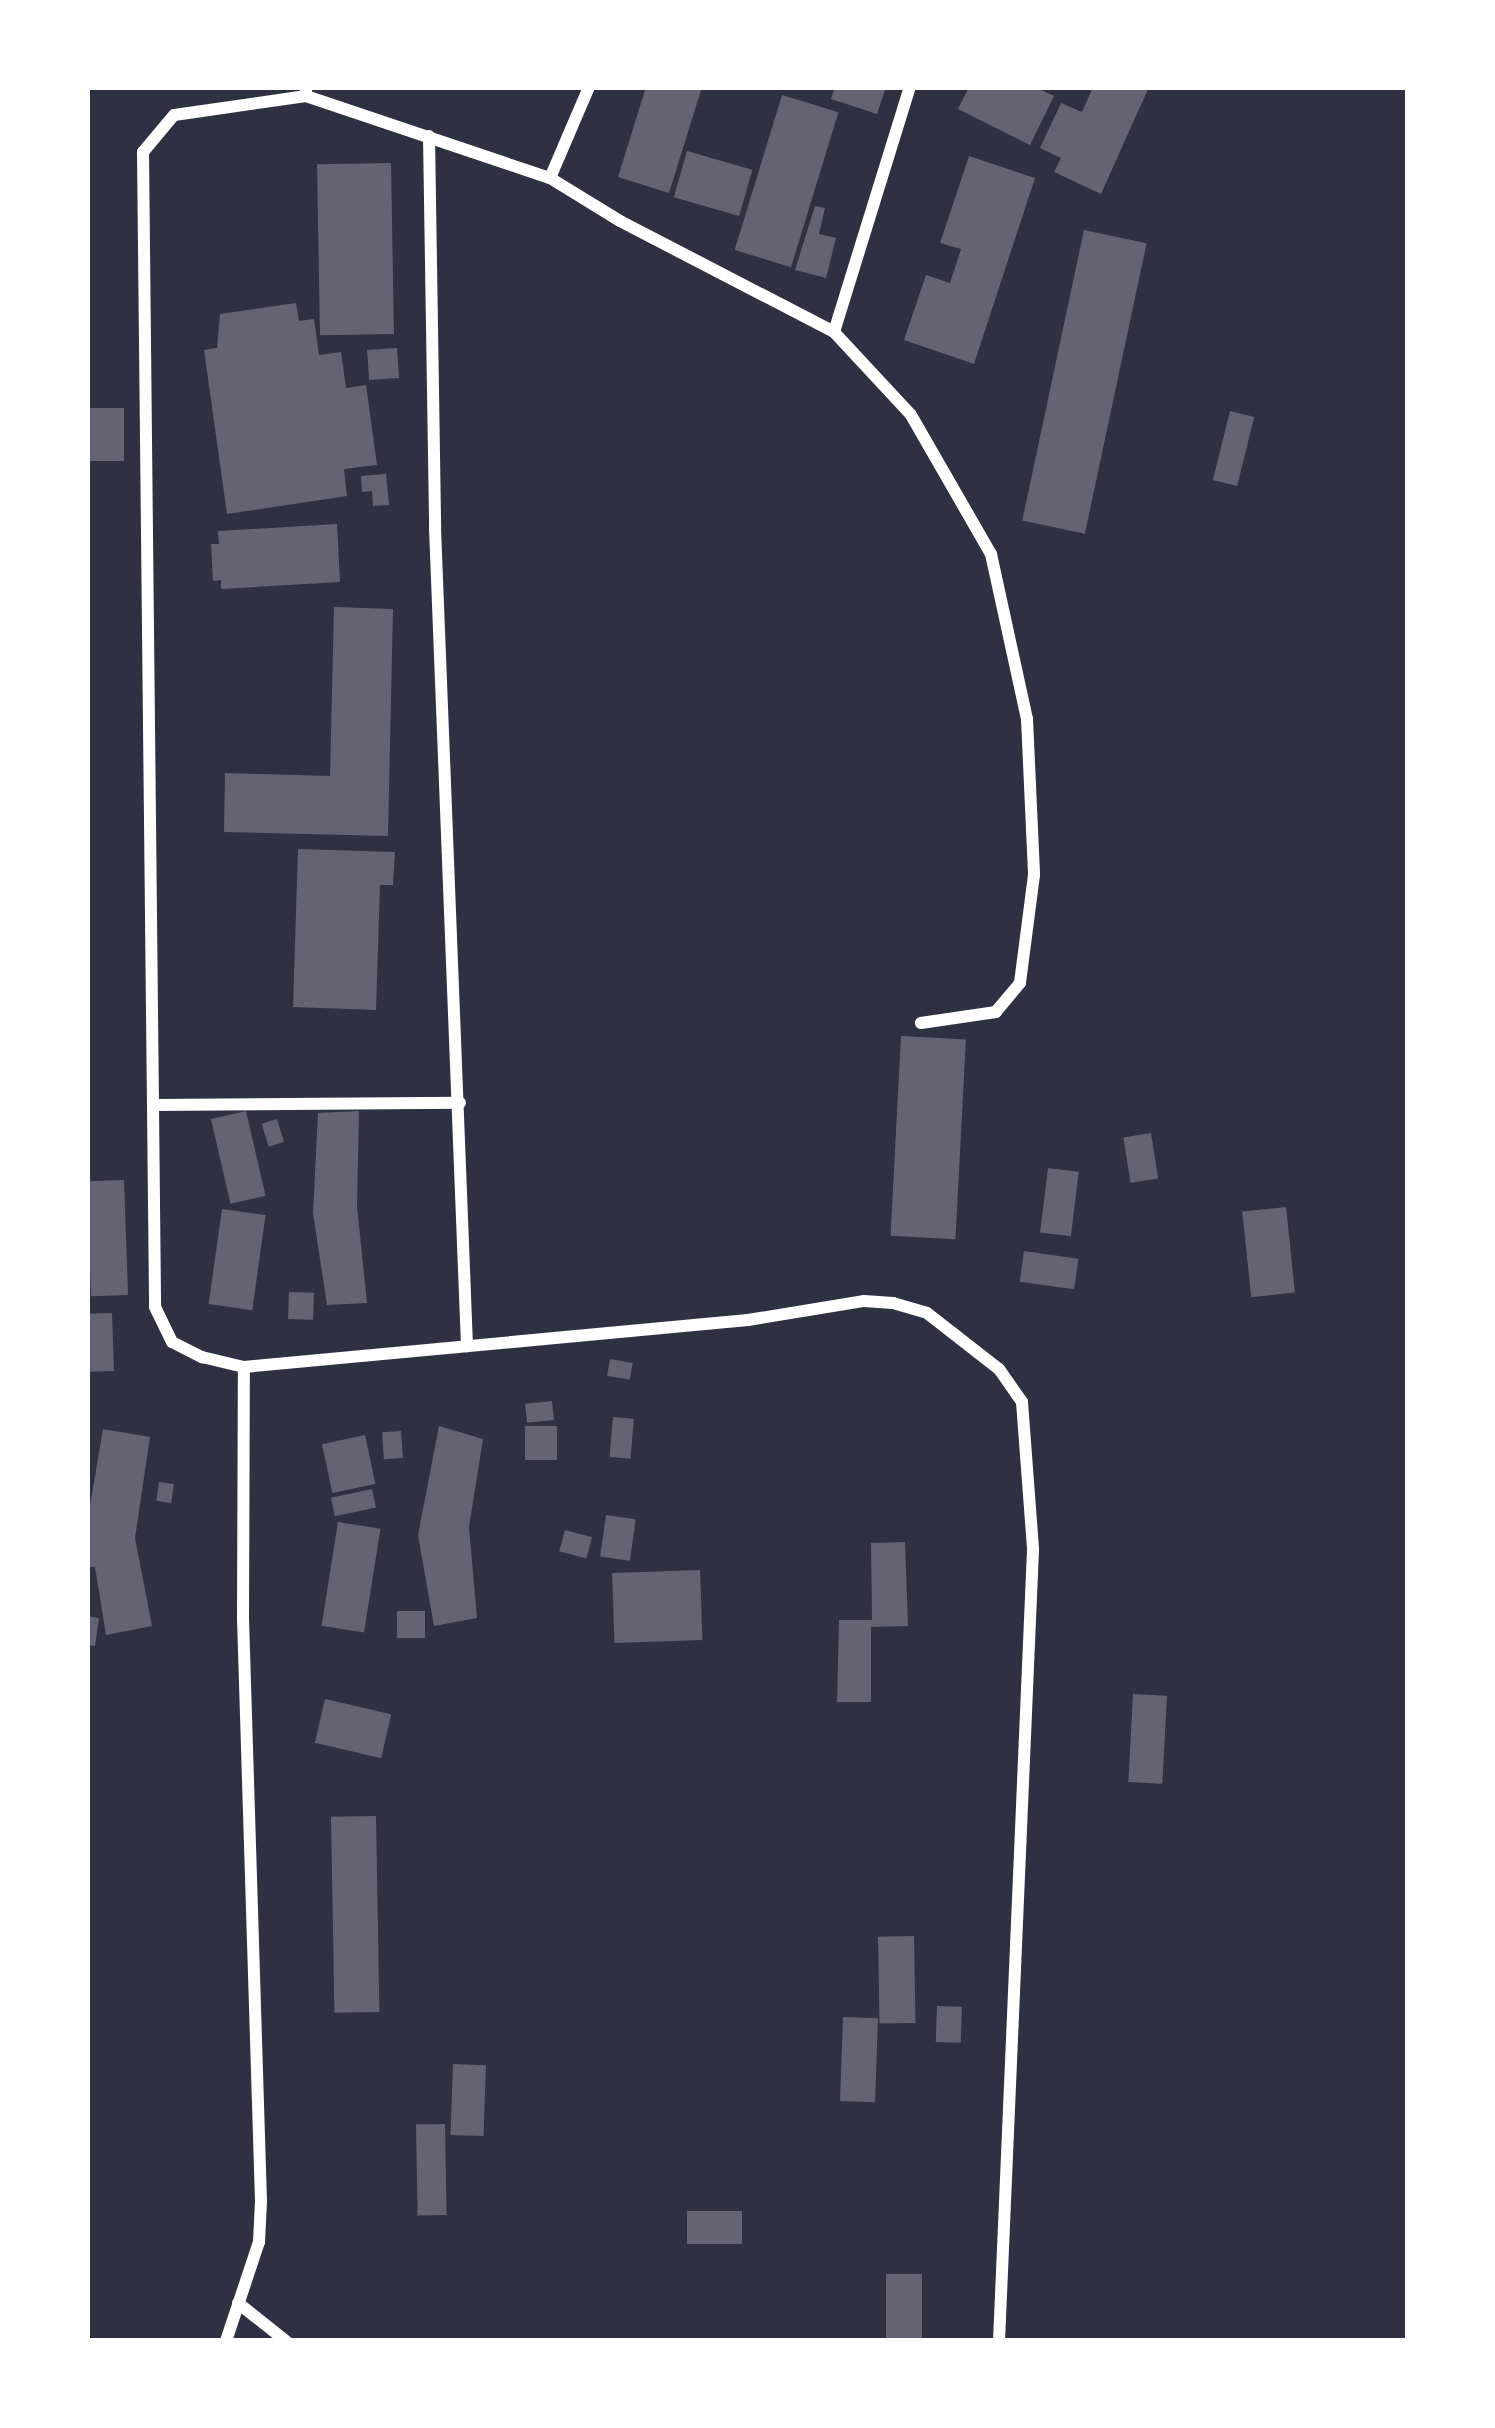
<!DOCTYPE html>
<html>
<head>
<meta charset="utf-8">
<style>
	body { margin:0 }
	#map { position:relative; width:1495px; height:2428px; overflow:hidden; background:#2d3142; font-family:"Exo 2",sans-serif }
	div>[style] { position:absolute }
	[style*='--x'] { left:calc(var(--x)*1px); top:calc(var(--y)*1px); width:calc(var(--w)*1px); rotate:calc(var(--a)*1deg) }
	.building>* { inset:0; background:#626471; transform-origin:0 0 }
	.minor>* { height:12px; margin:-6px; padding:0 6px; transform-origin:6px; border-radius:6px; background:#fff }
	span { translate:-50% -50%; white-space:nowrap; text-align:center; line-height:1.15; -webkit-text-stroke:10px #fff; paint-order:stroke }
	.frame { position:absolute; inset:0; border:90px solid #fff; pointer-events:none }
</style>
</head>
<body>
<div id="map">
	<div class="building">
		<i style="clip-path:polygon(646px 87px,702px 87px,669px 193px,618px 177px)"></i>
		<i style="clip-path:polygon(835px 87px,886px 87px,877px 114px,831px 99px)"></i>
		<i style="clip-path:polygon(969px 87px,1035px 87px,1054px 96px,1030px 145px,958px 109px)"></i>
		<i style="clip-path:polygon(1093px 87px,1149px 87px,1101px 194px,1054px 172px,1061px 158px,1040px 148px,1061px 103px,1082px 112px)"></i>
		<i style="left:782px;top:95px;width:59px;height:162px;rotate:17deg"></i>
		<i style="left:687px;top:151px;width:68px;height:48px;rotate:16deg"></i>
		<i style="clip-path:polygon(969px 156px,1035px 178px,974px 364px,904px 340px,926px 275px,950px 283px,961px 249px,940px 243px)"></i>
		<i style="left:391px;top:163px;width:171px;height:74px;rotate:89deg"></i>
		<i style="clip-path:polygon(815px 206px,825px 208px,819px 234px,836px 238px,826px 278px,795px 270px)"></i>
		<i style="left:1084px;top:230px;width:64px;height:297px;rotate:12deg"></i>
		<i style="clip-path:polygon(296px 303px,299px 321px,314px 319px,319px 355px,341px 352px,346px 388px,366px 385px,377px 465px,344px 469px,347px 496px,227px 514px,204px 350px,217px 348px,220px 314px)"></i>
		<i style="left:397px;top:348px;width:30px;height:30px;rotate:86deg"></i>
		<i style="left:87px;top:408px;width:37px;height:53px"></i>
		<i style="left:1230px;top:411px;width:25px;height:71px;rotate:14deg"></i>
		<i style="clip-path:polygon(386px 474px,389px 505px,373px 506px,372px 491px,362px 492px,361px 476px)"></i>
		<i style="clip-path:polygon(337px 524px,340px 582px,221px 589px,221px 580px,213px 581px,211px 544px,219px 544px,218px 531px)"></i>
		<i style="clip-path:polygon(334px 607px,393px 609px,388px 836px,224px 832px,225px 773px,330px 776px)"></i>
		<i style="clip-path:polygon(298px 849px,395px 852px,393px 885px,380px 885px,376px 1010px,293px 1007px)"></i>
		<i style="left:901px;top:1036px;width:65px;height:200px;rotate:3deg"></i>
		<i style="left:246px;top:1111px;width:87px;height:36px;rotate:77deg"></i>
		<i style="clip-path:polygon(359px 1111px,357px 1206px,367px 1303px,327px 1305px,313px 1213px,318px 1113px)"></i>
		<i style="left:277px;top:1119px;width:24px;height:16px;rotate:73deg"></i>
		<i style="left:1151px;top:1133px;width:46px;height:28px;rotate:81deg"></i>
		<i style="left:1048px;top:1168px;width:31px;height:65px;rotate:7deg"></i>
		<i style="left:124px;top:1180px;width:115px;height:37px;rotate:88deg"></i>
		<i style="left:1286px;top:1207px;width:86px;height:44px;rotate:84deg"></i>
		<i style="left:222px;top:1209px;width:44px;height:96px;rotate:8deg"></i>
		<i style="left:1024px;top:1251px;width:55px;height:31px;rotate:8deg"></i>
		<i style="left:289px;top:1292px;width:25px;height:27px;rotate:2deg"></i>
		<i style="left:112px;top:1313px;width:58px;height:25px;rotate:88deg"></i>
		<i style="left:610px;top:1359px;width:23px;height:17px;rotate:10deg"></i>
		<i style="left:552px;top:1401px;width:19px;height:27px;rotate:84deg"></i>
		<i style="left:613px;top:1417px;width:21px;height:40px;rotate:5deg"></i>
		<i style="clip-path:polygon(439px 1426px,483px 1439px,469px 1527px,477px 1618px,434px 1626px,418px 1535px)"></i>
		<i style="left:525px;top:1426px;width:32px;height:34px"></i>
		<i style="clip-path:polygon(103px 1429px,150px 1437px,135px 1538px,152px 1626px,106px 1635px,95px 1567px,87px 1567px,87px 1523px)"></i>
		<i style="left:401px;top:1431px;width:27px;height:19px;rotate:86deg"></i>
		<i style="left:365px;top:1435px;width:50px;height:44px;rotate:78deg"></i>
		<i style="left:159px;top:1482px;width:15px;height:19px;rotate:8deg"></i>
		<i style="left:372px;top:1489px;width:19px;height:42px;rotate:78deg"></i>
		<i style="left:606px;top:1515px;width:30px;height:42px;rotate:8deg"></i>
		<i style="left:338px;top:1522px;width:43px;height:105px;rotate:9deg"></i>
		<i style="left:565px;top:1530px;width:28px;height:22px;rotate:15deg"></i>
		<i style="clip-path:polygon(905px 1542px,908px 1626px,871px 1627px,871px 1702px,837px 1702px,839px 1620px,872px 1620px,871px 1543px)"></i>
		<i style="left:700px;top:1570px;width:70px;height:88px;rotate:88deg"></i>
		<i style="left:397px;top:1611px;width:28px;height:27px"></i>
		<i style="clip-path:polygon(87px 1616px,99px 1618px,95px 1646px,87px 1645px)"></i>
		<i style="left:1133px;top:1694px;width:34px;height:88px;rotate:3deg"></i>
		<i style="left:325px;top:1699px;width:68px;height:45px;rotate:13deg"></i>
		<i style="left:376px;top:1816px;width:196px;height:45px;rotate:89deg"></i>
		<i style="left:914px;top:1936px;width:87px;height:36px;rotate:89deg"></i>
		<i style="left:937px;top:2006px;width:25px;height:36px;rotate:2deg"></i>
		<i style="left:843px;top:2017px;width:35px;height:84px;rotate:2deg"></i>
		<i style="left:453px;top:2064px;width:33px;height:71px;rotate:2deg"></i>
		<i style="left:445px;top:2124px;width:91px;height:29px;rotate:89deg"></i>
		<i style="left:687px;top:2211px;width:55px;height:33px"></i>
		<i style="left:886px;top:2274px;width:36px;height:67px"></i>
	</div>
	<div class="minor">
		<i style="--x:306;--y:87;--w:9;--a:90"></i>
		<i style="--x:306;--y:96;--w:133;--a:171.8"></i>
		<i style="--x:174;--y:115;--w:48;--a:130"></i>
		<i style="--x:143;--y:152;--w:1155;--a:89.4"></i>
		<i style="--x:155;--y:1307;--w:39;--a:64"></i>
		<i style="--x:172;--y:1342;--w:34;--a:27"></i>
		<i style="--x:202;--y:1357;--w:43;--a:13.4"></i>
		<i style="--x:244;--y:1367;--w:506;--a:-5.33"></i>
		<i style="--x:748;--y:1320;--w:118;--a:-9.3"></i>
		<i style="--x:864;--y:1301;--w:29;--a:4"></i>
		<i style="--x:893;--y:1303;--w:35;--a:16"></i>
		<i style="--x:927;--y:1313;--w:91;--a:37.9"></i>
		<i style="--x:999;--y:1369;--w:40;--a:55.1"></i>
		<i style="--x:1022;--y:1402;--w:148;--a:85.7"></i>
		<i style="--x:1033;--y:1550;--w:792;--a:92.46"></i>
		<i style="--x:306;--y:96;--w:257;--a:18.6"></i>
		<i style="--x:550;--y:178;--w:82;--a:31.6"></i>
		<i style="--x:620;--y:221;--w:241;--a:27.4"></i>
		<i style="--x:834;--y:332;--w:113;--a:47.1"></i>
		<i style="--x:911;--y:415;--w:160;--a:60.1"></i>
		<i style="--x:991;--y:554;--w:169;--a:77.7"></i>
		<i style="--x:1027;--y:719;--w:156;--a:87.4"></i>
		<i style="--x:1034;--y:875;--w:109;--a:97.4"></i>
		<i style="--x:1020;--y:983;--w:38;--a:130"></i>
		<i style="--x:996;--y:1012;--w:76;--a:171.7"></i>
		<i style="--x:429;--y:136;--w:392;--a:89.1"></i>
		<i style="--x:435;--y:528;--w:819;--a:87.76"></i>
		<i style="--x:550;--y:178;--w:99;--a:-66.8"></i>
		<i style="--x:834;--y:332;--w:257;--a:-72.8"></i>
		<i style="--x:154;--y:1105;--w:306;--a:-0.4"></i>
		<i style="--x:238;--y:2303;--w:61;--a:38.4"></i>
		<i style="--x:226;--y:2341;--w:104;--a:-71.6"></i>
		<i style="--x:259;--y:2242;--w:41;--a:-87.2"></i>
		<i style="--x:261;--y:2201;--w:581;--a:-91.77"></i>
		<i style="--x:243;--y:1620;--w:253;--a:-89.8"></i>
	</div>
	<div class="frame"></div>
</div>
</body>
</html>
